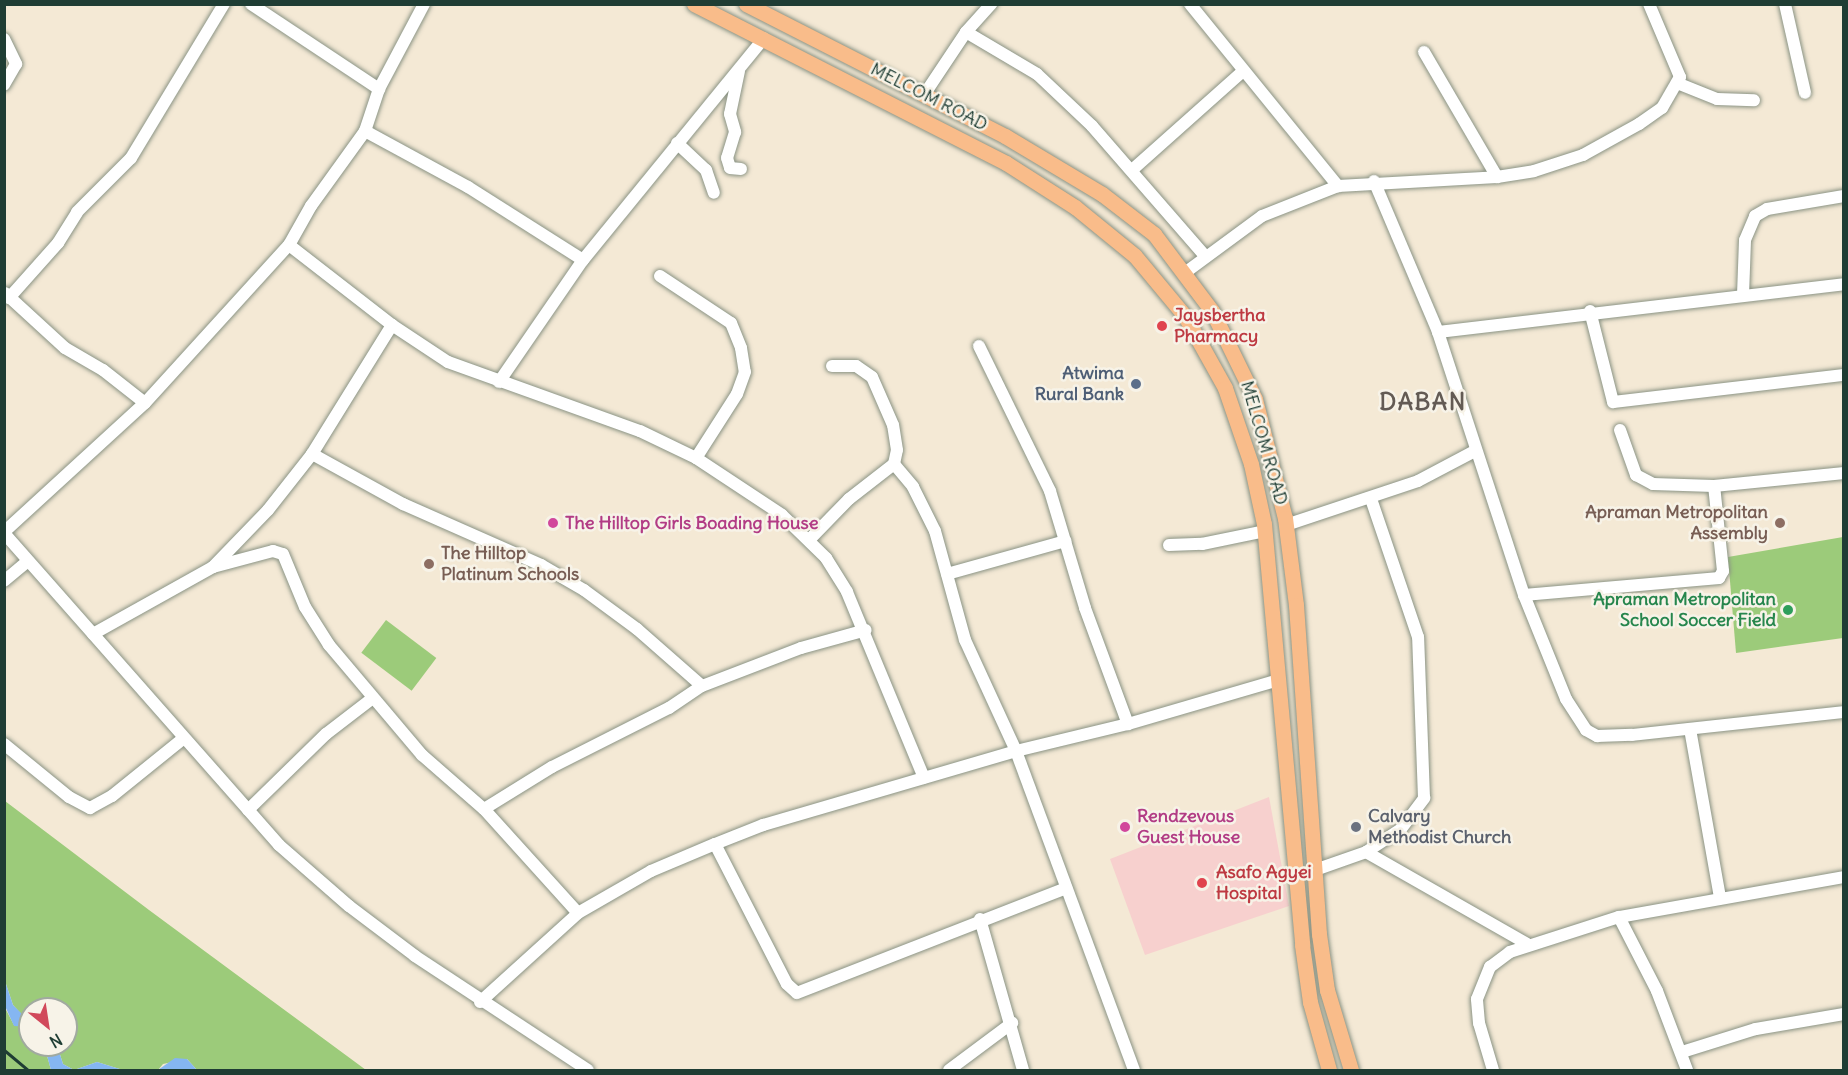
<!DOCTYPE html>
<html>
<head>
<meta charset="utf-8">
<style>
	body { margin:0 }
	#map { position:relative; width:1848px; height:1075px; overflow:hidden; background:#f4e9d5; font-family:Delius,sans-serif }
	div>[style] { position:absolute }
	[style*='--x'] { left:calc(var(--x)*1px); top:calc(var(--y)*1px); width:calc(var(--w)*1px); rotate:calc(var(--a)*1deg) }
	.built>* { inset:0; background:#f7d0ce }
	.green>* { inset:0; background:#9ccb7a; transform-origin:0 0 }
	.water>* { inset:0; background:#85b6f1 }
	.roads { filter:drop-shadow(0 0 2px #8a9384) drop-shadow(0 0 2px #8a9384) }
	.minor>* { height:12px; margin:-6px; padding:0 6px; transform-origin:6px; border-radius:6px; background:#fff }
	.major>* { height:15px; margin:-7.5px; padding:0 7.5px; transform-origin:7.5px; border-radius:7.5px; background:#f9bc8a }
	.rail>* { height:3px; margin:-1.5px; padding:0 1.5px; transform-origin:1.5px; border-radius:1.5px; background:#1f3d34 }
	.dots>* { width:16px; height:16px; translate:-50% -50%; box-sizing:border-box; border:3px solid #f7f3e8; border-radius:50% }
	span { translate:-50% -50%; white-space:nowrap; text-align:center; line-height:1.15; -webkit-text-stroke:5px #f7f3e8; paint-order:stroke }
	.street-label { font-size:18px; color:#1f3d34 }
	.health-label { font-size:18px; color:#be3a42; font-weight:700 }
	.left { translate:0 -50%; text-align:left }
	.service-label { font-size:18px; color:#4e5e75; font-weight:700 }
	.right { translate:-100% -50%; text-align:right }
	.education-label { font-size:18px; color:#785e54; font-weight:700 }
	.hotel-label { font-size:18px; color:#b23c85; font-weight:700 }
	.leisure-label { font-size:18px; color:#27864d; font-weight:700 }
	.worship-label { font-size:18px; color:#5b616d; font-weight:700 }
	.district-label { font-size:24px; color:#635b54; font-weight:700; letter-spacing:1.5px }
	.frame { position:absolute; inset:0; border:6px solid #1f3d34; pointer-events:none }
	.north { position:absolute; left:18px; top:997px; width:60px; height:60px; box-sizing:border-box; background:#f7f3e8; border:2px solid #a1aaa0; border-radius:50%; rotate:150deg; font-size:16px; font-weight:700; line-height:24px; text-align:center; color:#1f3d34 }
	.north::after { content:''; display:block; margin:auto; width:21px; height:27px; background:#d1495b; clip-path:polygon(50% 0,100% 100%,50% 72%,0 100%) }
</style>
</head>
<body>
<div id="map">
	<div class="built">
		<i style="clip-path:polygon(1269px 797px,1289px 906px,1145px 955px,1110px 859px)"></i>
	</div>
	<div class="green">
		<i style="clip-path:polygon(1843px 537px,1843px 638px,1736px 653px,1728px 557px)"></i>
		<i style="left:386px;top:620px;width:63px;height:41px;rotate:37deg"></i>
		<i style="clip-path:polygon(5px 801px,149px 910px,366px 1070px,197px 1070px,187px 1059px,163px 1064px,158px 1070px,123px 1070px,97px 1062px,74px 1070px,63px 1064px,57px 1045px,66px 1045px,66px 1009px,30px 1009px,30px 1015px,22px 1015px,13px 1005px,5px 981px)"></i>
		<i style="clip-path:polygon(4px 1006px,14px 1025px,30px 1027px,30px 1045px,44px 1045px,51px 1070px,5px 1070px)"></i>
	</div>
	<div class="water">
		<i style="clip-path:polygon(5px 981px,13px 1005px,22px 1014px,30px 1015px,30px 1027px,14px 1026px,5px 1006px)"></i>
		<i style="clip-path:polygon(44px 1045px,57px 1045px,63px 1064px,74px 1070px,97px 1062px,123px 1070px,51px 1070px)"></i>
		<i style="clip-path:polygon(175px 1058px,187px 1059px,197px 1070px,158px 1070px)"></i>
	</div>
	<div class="roads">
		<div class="minor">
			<i style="--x:251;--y:4;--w:154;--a:33.6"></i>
			<i style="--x:1190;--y:4;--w:235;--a:50.9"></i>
			<i style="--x:1785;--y:4;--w:91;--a:77.3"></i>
			<i style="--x:966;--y:32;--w:82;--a:30.6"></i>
			<i style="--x:1037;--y:74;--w:76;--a:43.4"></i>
			<i style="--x:1092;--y:126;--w:172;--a:49"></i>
			<i style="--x:4;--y:39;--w:28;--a:64"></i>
			<i style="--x:16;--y:64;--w:24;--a:120"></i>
			<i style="--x:1424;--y:52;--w:145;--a:59.7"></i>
			<i style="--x:739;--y:71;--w:44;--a:101.8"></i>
			<i style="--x:730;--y:114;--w:19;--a:74"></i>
			<i style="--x:735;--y:132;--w:27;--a:107"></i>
			<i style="--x:727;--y:158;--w:10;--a:73"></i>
			<i style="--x:730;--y:168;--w:11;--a:5"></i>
			<i style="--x:1677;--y:83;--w:43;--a:21.8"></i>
			<i style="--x:1717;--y:99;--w:37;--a:2"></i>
			<i style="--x:924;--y:95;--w:76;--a:-56.3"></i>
			<i style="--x:966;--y:32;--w:38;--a:-48"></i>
			<i style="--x:365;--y:131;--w:117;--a:28.5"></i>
			<i style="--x:468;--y:187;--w:136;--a:32.4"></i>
			<i style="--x:677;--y:143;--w:40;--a:43"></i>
			<i style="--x:706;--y:170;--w:24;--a:71"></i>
			<i style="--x:1132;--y:170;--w:149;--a:-41.7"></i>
			<i style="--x:1374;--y:181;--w:164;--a:67"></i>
			<i style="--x:1438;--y:332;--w:277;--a:71.9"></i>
			<i style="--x:1524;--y:595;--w:112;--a:68"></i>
			<i style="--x:1566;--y:699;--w:37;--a:57"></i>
			<i style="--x:1586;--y:730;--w:13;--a:29"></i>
			<i style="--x:1597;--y:736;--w:35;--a:-2"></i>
			<i style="--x:1632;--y:735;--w:213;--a:-6.2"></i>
			<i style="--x:289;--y:245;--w:130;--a:37.8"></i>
			<i style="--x:392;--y:325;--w:67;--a:33.5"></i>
			<i style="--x:448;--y:362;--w:204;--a:19.8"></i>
			<i style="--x:640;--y:431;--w:62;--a:25.7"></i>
			<i style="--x:696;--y:458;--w:103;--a:33.5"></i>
			<i style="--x:782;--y:515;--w:62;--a:44.3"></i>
			<i style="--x:826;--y:558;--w:40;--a:58"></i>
			<i style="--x:847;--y:592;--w:201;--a:67.5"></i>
			<i style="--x:1186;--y:272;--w:94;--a:-36.4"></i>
			<i style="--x:1262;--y:216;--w:82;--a:-21.5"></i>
			<i style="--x:1338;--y:186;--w:159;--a:-3.2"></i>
			<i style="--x:1497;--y:177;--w:37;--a:-9"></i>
			<i style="--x:1534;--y:171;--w:52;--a:-18.1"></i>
			<i style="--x:1583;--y:155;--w:64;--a:-29"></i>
			<i style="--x:1639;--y:124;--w:28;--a:-35"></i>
			<i style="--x:1662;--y:108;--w:36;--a:-60"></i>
			<i style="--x:1680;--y:77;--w:79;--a:-113"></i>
			<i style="--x:660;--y:276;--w:85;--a:33.5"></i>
			<i style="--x:731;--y:323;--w:27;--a:68"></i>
			<i style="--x:741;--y:348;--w:24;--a:81"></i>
			<i style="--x:745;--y:372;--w:23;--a:110"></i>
			<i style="--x:737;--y:394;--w:76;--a:122.6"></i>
			<i style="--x:5;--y:293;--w:81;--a:42.5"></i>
			<i style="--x:65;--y:348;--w:44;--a:30.1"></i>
			<i style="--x:103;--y:370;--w:53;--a:38.2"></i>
			<i style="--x:1743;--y:295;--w:55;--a:-87.9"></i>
			<i style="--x:1745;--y:240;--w:26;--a:-67"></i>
			<i style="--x:1755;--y:216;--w:14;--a:-30"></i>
			<i style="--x:1767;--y:209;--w:78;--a:-9.6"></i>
			<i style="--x:9;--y:298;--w:74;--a:-48.3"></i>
			<i style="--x:58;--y:243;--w:36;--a:-58"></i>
			<i style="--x:77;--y:212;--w:76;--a:-45"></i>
			<i style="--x:131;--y:158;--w:180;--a:-58.9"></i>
			<i style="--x:1590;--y:311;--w:94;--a:75.8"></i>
			<i style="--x:1613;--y:402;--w:233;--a:-6.7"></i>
			<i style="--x:1438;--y:332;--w:409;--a:-6.7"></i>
			<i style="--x:979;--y:346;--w:161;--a:63.9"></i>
			<i style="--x:1050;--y:491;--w:122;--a:73.3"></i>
			<i style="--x:1085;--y:608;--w:124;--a:69.7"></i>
			<i style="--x:499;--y:382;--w:148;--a:-55.5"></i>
			<i style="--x:583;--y:260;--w:286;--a:-50.8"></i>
			<i style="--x:1620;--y:430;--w:48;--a:70.4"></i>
			<i style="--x:1636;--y:475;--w:19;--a:28"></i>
			<i style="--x:1653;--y:484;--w:61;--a:1.9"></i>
			<i style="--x:1714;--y:486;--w:131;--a:-5.7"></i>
			<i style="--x:312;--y:454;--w:104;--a:28.8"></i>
			<i style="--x:403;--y:504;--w:151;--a:23.8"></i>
			<i style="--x:541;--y:565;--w:50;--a:30.2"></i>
			<i style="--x:584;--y:590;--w:66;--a:36.3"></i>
			<i style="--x:637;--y:629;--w:86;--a:41.2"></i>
			<i style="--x:894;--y:464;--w:30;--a:50"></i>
			<i style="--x:913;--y:487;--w:49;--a:63.4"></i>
			<i style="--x:935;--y:531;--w:113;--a:74.6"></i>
			<i style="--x:965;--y:640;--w:122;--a:65.3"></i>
			<i style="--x:1016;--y:751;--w:340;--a:69.7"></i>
			<i style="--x:1286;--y:525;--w:139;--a:-18.4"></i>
			<i style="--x:1418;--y:481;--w:64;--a:-27.8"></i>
			<i style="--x:4;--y:532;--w:191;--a:-42.5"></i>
			<i style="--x:145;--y:403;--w:214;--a:-47.7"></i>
			<i style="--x:289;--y:245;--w:45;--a:-60.6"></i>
			<i style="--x:311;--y:206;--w:92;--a:-54.2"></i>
			<i style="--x:365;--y:131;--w:44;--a:-71.6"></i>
			<i style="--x:379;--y:89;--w:96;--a:-62.1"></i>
			<i style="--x:4;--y:533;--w:416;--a:48.6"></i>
			<i style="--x:279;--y:845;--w:93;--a:41.1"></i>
			<i style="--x:349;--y:906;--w:83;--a:37.1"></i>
			<i style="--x:415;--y:956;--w:207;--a:33.4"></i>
			<i style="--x:810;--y:539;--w:56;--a:-45.7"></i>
			<i style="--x:849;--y:499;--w:57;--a:-37.9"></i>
			<i style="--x:894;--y:464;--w:14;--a:-78"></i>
			<i style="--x:897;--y:450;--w:25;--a:-99"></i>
			<i style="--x:893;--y:425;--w:52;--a:-113.6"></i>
			<i style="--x:872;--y:377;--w:19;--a:-145"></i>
			<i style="--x:856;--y:366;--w:24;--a:180"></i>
			<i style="--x:1169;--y:545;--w:33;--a:-2"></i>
			<i style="--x:1202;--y:544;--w:64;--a:-11.7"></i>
			<i style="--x:213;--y:567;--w:79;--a:-46"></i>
			<i style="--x:268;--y:510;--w:71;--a:-51.8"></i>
			<i style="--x:312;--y:454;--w:152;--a:-58.2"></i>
			<i style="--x:947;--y:574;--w:123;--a:-15.6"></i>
			<i style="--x:4;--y:581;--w:31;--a:-40"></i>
			<i style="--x:1524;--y:595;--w:196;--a:-5"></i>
			<i style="--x:1719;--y:578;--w:8;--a:-60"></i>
			<i style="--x:1723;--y:571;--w:85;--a:-96"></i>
			<i style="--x:93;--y:634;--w:137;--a:-29.2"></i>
			<i style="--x:213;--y:567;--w:62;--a:-14.9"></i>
			<i style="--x:273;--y:551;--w:10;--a:17"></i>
			<i style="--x:283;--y:554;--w:57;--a:67.5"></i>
			<i style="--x:305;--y:607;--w:45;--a:57.7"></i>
			<i style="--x:329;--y:645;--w:144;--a:49.8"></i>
			<i style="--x:422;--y:755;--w:82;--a:41.1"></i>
			<i style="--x:484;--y:809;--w:140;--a:47.9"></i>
			<i style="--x:1690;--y:729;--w:172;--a:79.9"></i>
			<i style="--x:4;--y:744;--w:84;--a:39.2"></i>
			<i style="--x:69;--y:797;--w:24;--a:28"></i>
			<i style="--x:90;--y:808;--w:25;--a:-29"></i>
			<i style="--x:112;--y:796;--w:92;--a:-38.9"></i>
			<i style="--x:484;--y:809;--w:80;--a:-31.7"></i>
			<i style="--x:552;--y:767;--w:131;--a:-26.8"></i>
			<i style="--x:669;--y:708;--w:40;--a:-34"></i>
			<i style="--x:702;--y:686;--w:106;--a:-21"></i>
			<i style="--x:801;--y:648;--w:67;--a:-15.5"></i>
			<i style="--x:248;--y:810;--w:109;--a:-44.3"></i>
			<i style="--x:326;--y:734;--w:59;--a:-37.5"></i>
			<i style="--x:715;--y:844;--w:157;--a:62.8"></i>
			<i style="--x:787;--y:984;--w:13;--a:42"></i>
			<i style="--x:797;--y:993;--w:289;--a:-21.3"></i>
			<i style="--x:1366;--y:852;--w:185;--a:29.7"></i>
			<i style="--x:1315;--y:870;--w:54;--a:-19.4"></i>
			<i style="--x:1366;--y:852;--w:42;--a:-33.3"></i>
			<i style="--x:1401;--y:829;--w:39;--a:-53"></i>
			<i style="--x:1424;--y:798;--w:161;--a:-92.1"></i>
			<i style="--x:1418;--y:637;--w:146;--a:-108.8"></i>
			<i style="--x:1619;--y:917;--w:83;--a:62.8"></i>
			<i style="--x:1657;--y:991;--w:85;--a:69.2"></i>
			<i style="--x:980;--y:919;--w:157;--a:74.1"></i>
			<i style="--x:480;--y:1002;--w:132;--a:-42.2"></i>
			<i style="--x:578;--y:913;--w:84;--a:-29.9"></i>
			<i style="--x:651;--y:871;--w:69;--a:-22.9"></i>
			<i style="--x:715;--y:844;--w:52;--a:-21.6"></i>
			<i style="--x:763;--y:825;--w:264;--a:-16.3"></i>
			<i style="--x:1016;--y:751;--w:115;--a:-13.6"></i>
			<i style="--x:1128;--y:724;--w:156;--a:-16.3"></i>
			<i style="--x:1682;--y:1052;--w:77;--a:-17.3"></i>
			<i style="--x:1756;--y:1029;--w:89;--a:-9.7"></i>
			<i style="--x:949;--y:1070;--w:79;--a:-36.7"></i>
			<i style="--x:1493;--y:1070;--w:49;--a:-106.6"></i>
			<i style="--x:1479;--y:1023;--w:24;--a:-95"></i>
			<i style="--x:1477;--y:999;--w:35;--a:-68"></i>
			<i style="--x:1490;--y:967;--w:25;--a:-37"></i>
			<i style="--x:1510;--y:952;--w:114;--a:-17.8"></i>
			<i style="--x:1619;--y:917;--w:229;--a:-10.1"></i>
		</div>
		<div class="major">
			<i style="--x:694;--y:4;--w:350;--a:27"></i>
			<i style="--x:1006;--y:163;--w:82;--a:32.5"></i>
			<i style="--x:1075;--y:207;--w:77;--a:39.2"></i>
			<i style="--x:1135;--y:256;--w:78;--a:50.2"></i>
			<i style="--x:1185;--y:316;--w:82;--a:60.9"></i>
			<i style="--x:1225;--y:388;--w:80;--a:71.1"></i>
			<i style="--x:1251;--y:464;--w:61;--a:77.8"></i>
			<i style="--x:1264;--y:524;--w:423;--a:84.8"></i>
			<i style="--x:1302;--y:945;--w:58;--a:82"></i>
			<i style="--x:1310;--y:1002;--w:71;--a:74.4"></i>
			<i style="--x:746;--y:4;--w:291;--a:27"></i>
			<i style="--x:1005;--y:136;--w:113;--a:30.9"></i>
			<i style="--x:1102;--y:194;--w:66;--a:37.6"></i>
			<i style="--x:1154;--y:234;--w:96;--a:53"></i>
			<i style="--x:1212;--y:311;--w:98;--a:64"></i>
			<i style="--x:1255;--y:399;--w:123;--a:75.9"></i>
			<i style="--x:1285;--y:518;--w:88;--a:82.8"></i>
			<i style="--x:1296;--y:605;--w:330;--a:86"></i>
			<i style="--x:1319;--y:934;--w:57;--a:81.9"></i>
			<i style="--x:1327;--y:990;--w:84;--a:73.3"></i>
		</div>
	</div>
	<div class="rail">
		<i style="--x:4;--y:1050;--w:31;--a:40"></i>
	</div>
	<div class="dots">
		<i style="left:1162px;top:326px;background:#e0444e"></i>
		<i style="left:1136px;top:384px;background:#5c6f8a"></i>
		<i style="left:553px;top:523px;background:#d1479c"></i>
		<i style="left:1780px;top:523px;background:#8d6e63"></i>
		<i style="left:429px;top:564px;background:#8d6e63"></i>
		<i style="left:1788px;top:610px;background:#2e9e5b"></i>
		<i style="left:1125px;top:827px;background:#d1479c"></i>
		<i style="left:1356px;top:827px;background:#6b7280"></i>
		<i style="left:1202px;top:883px;background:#e0444e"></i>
	</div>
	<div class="street-label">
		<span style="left:929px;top:97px;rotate:27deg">MELCOM ROAD</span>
		<span style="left:1264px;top:443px;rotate:74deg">MELCOM ROAD</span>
	</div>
	<div class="health-label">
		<span class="left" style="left:1174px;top:326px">Jaysbertha<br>Pharmacy</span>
		<span class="left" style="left:1216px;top:883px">Asafo Agyei<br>Hospital</span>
	</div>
	<div class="service-label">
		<span class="right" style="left:1124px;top:384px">Atwima<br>Rural Bank</span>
	</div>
	<div class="education-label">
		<span class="right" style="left:1768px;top:523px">Apraman Metropolitan<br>Assembly</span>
		<span class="left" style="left:441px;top:564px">The Hilltop<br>Platinum Schools</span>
	</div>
	<div class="hotel-label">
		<span class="left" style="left:565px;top:523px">The Hilltop Girls Boading House</span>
		<span class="left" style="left:1137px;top:827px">Rendzevous<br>Guest House</span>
	</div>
	<div class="leisure-label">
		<span class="right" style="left:1776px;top:610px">Apraman Metropolitan<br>School Soccer Field</span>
	</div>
	<div class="worship-label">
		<span class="left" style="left:1368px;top:827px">Calvary<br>Methodist Church</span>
	</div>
	<div class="district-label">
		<span style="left:1423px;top:402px">DABAN</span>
	</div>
	<div class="frame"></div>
	<div class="north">N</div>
</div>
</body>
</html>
